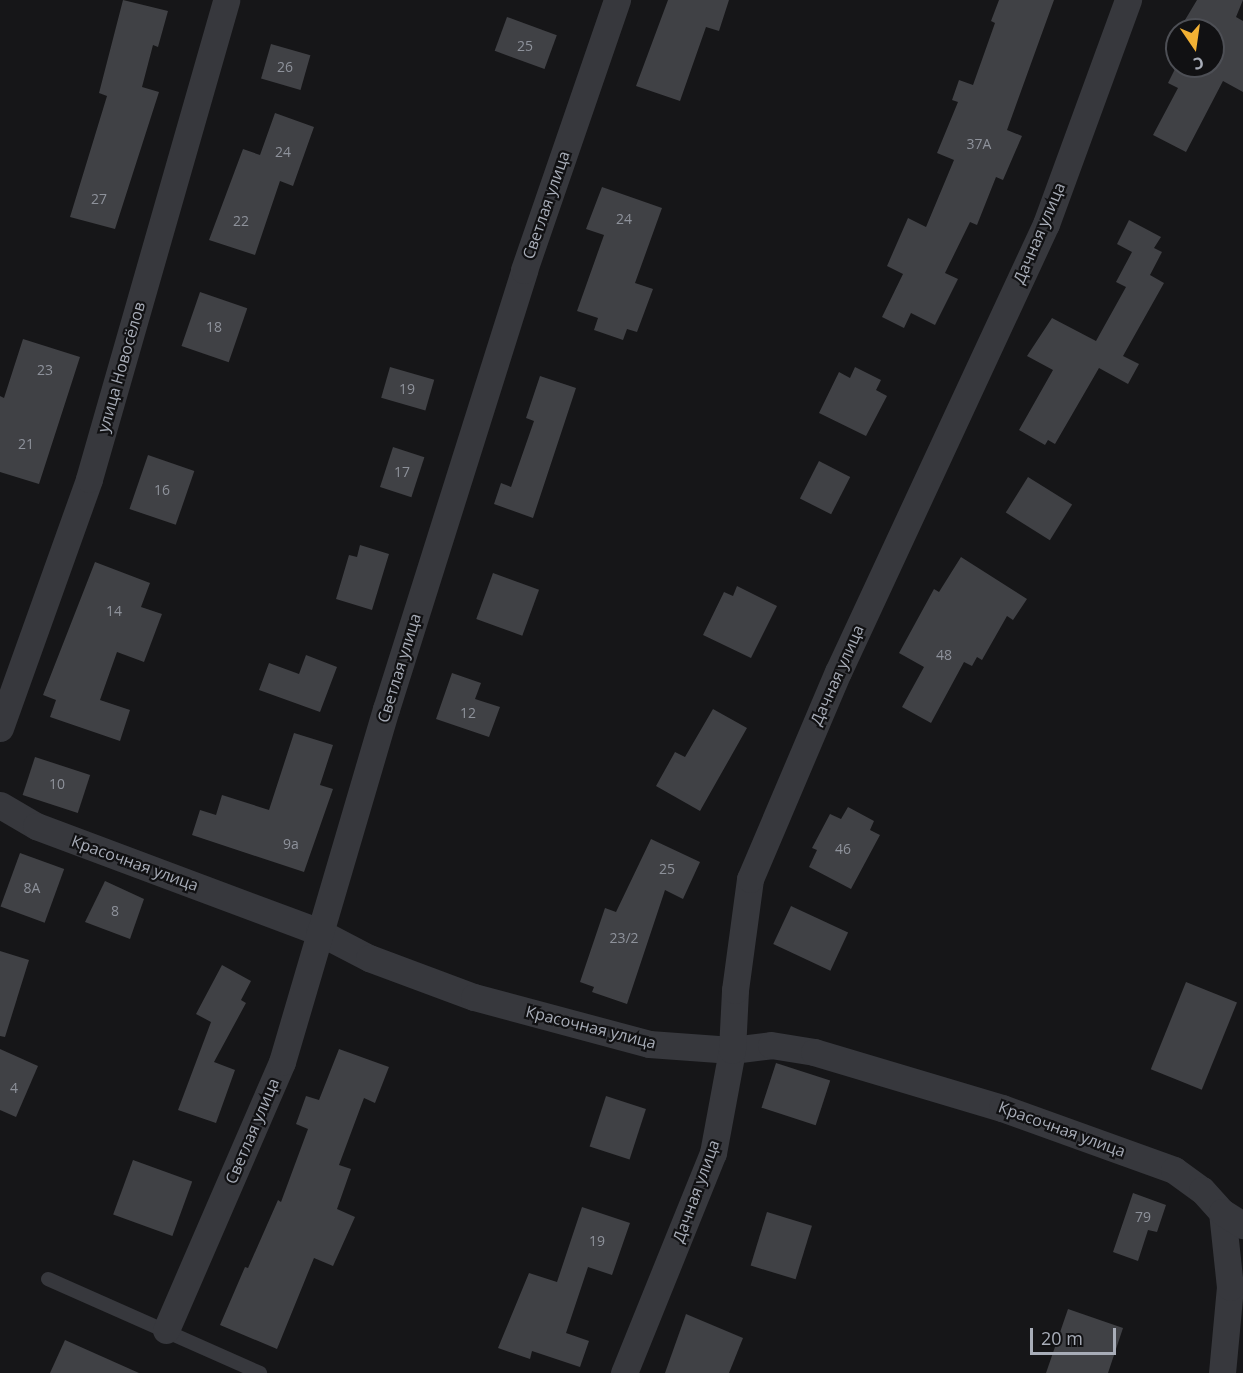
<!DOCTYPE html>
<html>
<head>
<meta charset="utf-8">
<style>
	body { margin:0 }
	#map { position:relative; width:1243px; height:1373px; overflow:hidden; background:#161618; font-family:"Open Sans",sans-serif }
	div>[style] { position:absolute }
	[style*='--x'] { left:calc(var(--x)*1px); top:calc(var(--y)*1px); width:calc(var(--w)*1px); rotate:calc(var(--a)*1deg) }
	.building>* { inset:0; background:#404145; transform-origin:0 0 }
	.lane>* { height:14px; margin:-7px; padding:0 7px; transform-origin:7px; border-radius:7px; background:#37383d }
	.street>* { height:27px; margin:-13.5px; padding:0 13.5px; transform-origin:13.5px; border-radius:13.5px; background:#37383d }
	span { translate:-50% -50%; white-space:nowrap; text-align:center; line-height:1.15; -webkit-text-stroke:4.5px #111113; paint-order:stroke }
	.number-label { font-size:14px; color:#8e929b }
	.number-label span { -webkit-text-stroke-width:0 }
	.street-label { font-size:16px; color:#a8adb8 }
	.north { position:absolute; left:1165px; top:18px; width:60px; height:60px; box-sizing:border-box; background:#111113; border:2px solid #4d4f55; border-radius:50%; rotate:167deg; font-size:16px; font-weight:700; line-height:24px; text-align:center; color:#a8adb8 }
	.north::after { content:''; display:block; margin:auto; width:21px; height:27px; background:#f2b134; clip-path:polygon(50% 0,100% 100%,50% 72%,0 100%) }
	.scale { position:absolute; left:1030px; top:1328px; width:86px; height:27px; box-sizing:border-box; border:3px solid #a8adb8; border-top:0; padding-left:8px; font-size:18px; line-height:21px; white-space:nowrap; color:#a8adb8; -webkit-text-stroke:4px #111113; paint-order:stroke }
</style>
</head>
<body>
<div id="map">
	<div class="building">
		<i style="clip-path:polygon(123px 0,168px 11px,158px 47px,153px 45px,142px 87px,159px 92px,115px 229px,70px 217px,107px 96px,99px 93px)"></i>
		<i style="clip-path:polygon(668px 0,729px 0,719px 31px,706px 27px,680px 101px,636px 86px)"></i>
		<i style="clip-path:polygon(999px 0,1054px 0,1007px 130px,1022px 136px,1003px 180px,996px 177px,977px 225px,970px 222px,945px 273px,958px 279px,935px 325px,911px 313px,904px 328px,882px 317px,903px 274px,887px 266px,908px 218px,926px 227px,954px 160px,937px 153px,958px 102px,952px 100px,959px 80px,973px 85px,995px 23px,991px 21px)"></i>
		<i style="clip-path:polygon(1197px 0,1243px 0,1236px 17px,1243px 21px,1243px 92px,1223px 81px,1186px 152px,1153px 135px,1178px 88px,1168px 83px,1177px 65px,1213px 66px,1213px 30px,1179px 30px)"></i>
		<i style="left:507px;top:17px;width:53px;height:36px;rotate:20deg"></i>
		<i style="left:271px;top:44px;width:41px;height:36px;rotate:16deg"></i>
		<i style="clip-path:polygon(275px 113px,314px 127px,293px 186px,280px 181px,255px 255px,209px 240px,243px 149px,260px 155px)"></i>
		<i style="clip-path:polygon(602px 187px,662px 208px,635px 283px,653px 289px,637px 332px,627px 329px,623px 340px,594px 330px,598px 318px,577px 311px,604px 235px,586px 229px)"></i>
		<i style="clip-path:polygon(1129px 220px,1161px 237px,1154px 248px,1162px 252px,1150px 275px,1164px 283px,1123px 356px,1139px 364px,1128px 384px,1099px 368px,1055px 444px,1048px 440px,1045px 445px,1019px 430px,1053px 370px,1027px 356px,1052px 318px,1096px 341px,1126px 287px,1116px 282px,1132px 252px,1117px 244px)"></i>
		<i style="left:200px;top:292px;width:50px;height:57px;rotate:19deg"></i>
		<i style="clip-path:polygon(23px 339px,80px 357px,39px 484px,0 472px,0 396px,4px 398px)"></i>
		<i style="left:390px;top:367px;width:46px;height:32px;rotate:16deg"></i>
		<i style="clip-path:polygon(855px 367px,881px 380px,876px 390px,887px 396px,866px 436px,819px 413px,839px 372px,850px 378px)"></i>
		<i style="clip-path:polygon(540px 376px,576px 388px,533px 518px,494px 504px,501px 483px,511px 487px,534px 421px,526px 418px)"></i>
		<i style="left:393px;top:447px;width:33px;height:42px;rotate:18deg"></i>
		<i style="left:148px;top:455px;width:49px;height:57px;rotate:19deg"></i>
		<i style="left:819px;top:461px;width:35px;height:42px;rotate:27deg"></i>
		<i style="left:1028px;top:477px;width:52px;height:42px;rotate:32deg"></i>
		<i style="clip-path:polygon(360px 545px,389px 554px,372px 610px,336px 599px,349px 555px,357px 557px)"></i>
		<i style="clip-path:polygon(961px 557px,1027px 599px,1013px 620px,1007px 616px,982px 660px,977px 657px,972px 666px,964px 662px,931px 723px,902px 707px,924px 667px,899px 653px,934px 589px,939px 592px)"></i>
		<i style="clip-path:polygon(95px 562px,150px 583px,141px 607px,162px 614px,144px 662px,117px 652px,100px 700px,130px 710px,120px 741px,50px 717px,56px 700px,43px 695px)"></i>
		<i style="left:493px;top:573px;width:49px;height:49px;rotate:20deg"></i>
		<i style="clip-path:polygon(737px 586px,777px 606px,751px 658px,703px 635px,724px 592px,733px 596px)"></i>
		<i style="clip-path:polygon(306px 655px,337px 667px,320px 712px,259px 690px,269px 663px,299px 674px)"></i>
		<i style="clip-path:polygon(452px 673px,481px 683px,475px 699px,500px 707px,489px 737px,436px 719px)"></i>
		<i style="clip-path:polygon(713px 709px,747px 728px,700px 811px,656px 786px,675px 752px,685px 757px)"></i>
		<i style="clip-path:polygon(294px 733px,333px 745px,320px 785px,333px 789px,304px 872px,192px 835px,200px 810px,216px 815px,222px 795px,269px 810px)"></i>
		<i style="left:35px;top:757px;width:58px;height:40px;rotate:18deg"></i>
		<i style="clip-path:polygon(848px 807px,874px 821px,870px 830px,880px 835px,851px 889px,809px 867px,817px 850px,812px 848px,830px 814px,841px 819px)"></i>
		<i style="clip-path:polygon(651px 839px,700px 862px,683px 899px,665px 890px,627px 1004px,592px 992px,594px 987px,580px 982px,605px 908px,616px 912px)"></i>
		<i style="left:20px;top:853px;width:47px;height:57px;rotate:20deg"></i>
		<i style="clip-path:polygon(105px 881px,144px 899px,130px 939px,85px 922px)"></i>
		<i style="left:791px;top:906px;width:63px;height:42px;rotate:25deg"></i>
		<i style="clip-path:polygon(0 951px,29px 960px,5px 1037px,0 1036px)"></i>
		<i style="clip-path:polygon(222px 965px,251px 981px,241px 1000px,246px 1003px,214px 1062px,235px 1070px,216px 1123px,178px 1110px,211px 1022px,196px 1014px)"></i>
		<i style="left:1186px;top:982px;width:55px;height:94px;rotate:22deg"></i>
		<i style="clip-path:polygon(0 1049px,38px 1066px,16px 1117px,0 1110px)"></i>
		<i style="clip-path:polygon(339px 1049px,389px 1067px,375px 1103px,364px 1098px,339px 1165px,351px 1169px,337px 1209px,355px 1217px,333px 1266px,314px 1258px,277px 1349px,220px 1325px,245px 1267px,248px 1268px,278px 1200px,281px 1202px,308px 1129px,296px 1124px,306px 1096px,319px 1100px)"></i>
		<i style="left:776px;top:1063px;width:57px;height:47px;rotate:18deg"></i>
		<i style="left:606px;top:1096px;width:42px;height:53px;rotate:18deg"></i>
		<i style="left:133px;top:1160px;width:63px;height:58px;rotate:20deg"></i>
		<i style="clip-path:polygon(1133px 1193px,1166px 1205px,1157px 1232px,1148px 1230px,1138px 1261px,1113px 1252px)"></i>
		<i style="clip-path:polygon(582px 1207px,630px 1223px,612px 1275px,588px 1267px,566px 1333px,589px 1341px,580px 1367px,532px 1351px,530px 1359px,498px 1348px,529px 1273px,557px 1282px)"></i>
		<i style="left:767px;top:1212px;width:47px;height:56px;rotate:17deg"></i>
		<i style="clip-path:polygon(1068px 1309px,1123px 1328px,1108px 1373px,1046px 1373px)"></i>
		<i style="clip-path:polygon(686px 1314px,743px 1338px,729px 1373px,665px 1373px)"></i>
		<i style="clip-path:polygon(65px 1340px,139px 1373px,50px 1373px)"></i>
	</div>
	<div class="lane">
		<i style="--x:48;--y:1279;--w:232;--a:23.9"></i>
	</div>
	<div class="street">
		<i style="--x:0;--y:728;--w:264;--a:-70.3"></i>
		<i style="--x:89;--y:479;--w:498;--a:-74"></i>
		<i style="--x:0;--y:805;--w:42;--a:30.3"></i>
		<i style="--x:36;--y:826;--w:302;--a:20.5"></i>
		<i style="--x:319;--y:932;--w:56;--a:27.5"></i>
		<i style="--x:369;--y:958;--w:112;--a:20.4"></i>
		<i style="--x:474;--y:997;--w:181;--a:15"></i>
		<i style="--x:649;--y:1044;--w:83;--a:4.1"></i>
		<i style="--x:732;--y:1050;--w:39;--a:-7"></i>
		<i style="--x:771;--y:1045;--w:44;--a:9.2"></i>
		<i style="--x:814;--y:1052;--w:196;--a:16.6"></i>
		<i style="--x:1002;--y:1108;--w:183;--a:19.8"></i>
		<i style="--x:1174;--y:1170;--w:34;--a:36"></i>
		<i style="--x:1202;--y:1190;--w:30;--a:48"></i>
		<i style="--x:166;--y:1330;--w:292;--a:-66.6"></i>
		<i style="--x:282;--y:1062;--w:368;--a:-73.6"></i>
		<i style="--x:386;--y:709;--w:460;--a:-72.5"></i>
		<i style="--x:524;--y:270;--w:286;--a:-71"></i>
		<i style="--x:624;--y:1373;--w:237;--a:-68"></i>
		<i style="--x:713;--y:1153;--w:105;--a:-79.5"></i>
		<i style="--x:732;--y:1050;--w:60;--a:-87.1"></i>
		<i style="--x:735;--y:990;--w:112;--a:-82.3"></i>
		<i style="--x:750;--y:879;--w:225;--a:-67"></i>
		<i style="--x:838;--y:672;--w:494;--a:-65.1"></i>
		<i style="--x:1046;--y:224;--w:239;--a:-69.9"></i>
		<i style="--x:1222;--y:1373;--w:86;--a:-84.7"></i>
		<i style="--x:1230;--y:1287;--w:75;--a:-96.1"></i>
		<i style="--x:1222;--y:1212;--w:25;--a:32"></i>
	</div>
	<div class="number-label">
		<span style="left:525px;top:46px">25</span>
		<span style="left:285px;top:67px">26</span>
		<span style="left:979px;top:144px">37А</span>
		<span style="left:283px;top:152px">24</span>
		<span style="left:99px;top:199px">27</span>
		<span style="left:624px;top:219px">24</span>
		<span style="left:241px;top:221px">22</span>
		<span style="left:214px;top:327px">18</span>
		<span style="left:45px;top:370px">23</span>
		<span style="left:407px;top:389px">19</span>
		<span style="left:26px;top:444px">21</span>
		<span style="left:402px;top:472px">17</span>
		<span style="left:162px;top:490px">16</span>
		<span style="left:114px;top:611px">14</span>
		<span style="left:944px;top:655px">48</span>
		<span style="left:468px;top:713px">12</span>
		<span style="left:57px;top:784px">10</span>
		<span style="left:291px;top:844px">9а</span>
		<span style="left:843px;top:849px">46</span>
		<span style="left:667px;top:869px">25</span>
		<span style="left:32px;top:888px">8А</span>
		<span style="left:115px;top:911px">8</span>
		<span style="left:624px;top:938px">23/2</span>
		<span style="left:14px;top:1088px">4</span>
		<span style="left:1143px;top:1217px">79</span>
		<span style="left:597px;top:1241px">19</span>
	</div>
	<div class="street-label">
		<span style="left:546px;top:205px;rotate:-71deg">Светлая улица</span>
		<span style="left:1039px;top:233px;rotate:-67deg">Дачная улица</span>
		<span style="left:121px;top:367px;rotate:-74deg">улица Новосёлов</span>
		<span style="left:399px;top:668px;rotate:-73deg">Светлая улица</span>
		<span style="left:837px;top:675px;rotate:-66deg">Дачная улица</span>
		<span style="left:135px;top:863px;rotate:20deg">Красочная улица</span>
		<span style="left:591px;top:1027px;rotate:14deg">Красочная улица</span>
		<span style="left:1062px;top:1129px;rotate:20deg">Красочная улица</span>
		<span style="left:252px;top:1131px;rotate:-67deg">Светлая улица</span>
		<span style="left:696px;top:1191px;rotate:-70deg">Дачная улица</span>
	</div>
	<div class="north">С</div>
	<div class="scale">20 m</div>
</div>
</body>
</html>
